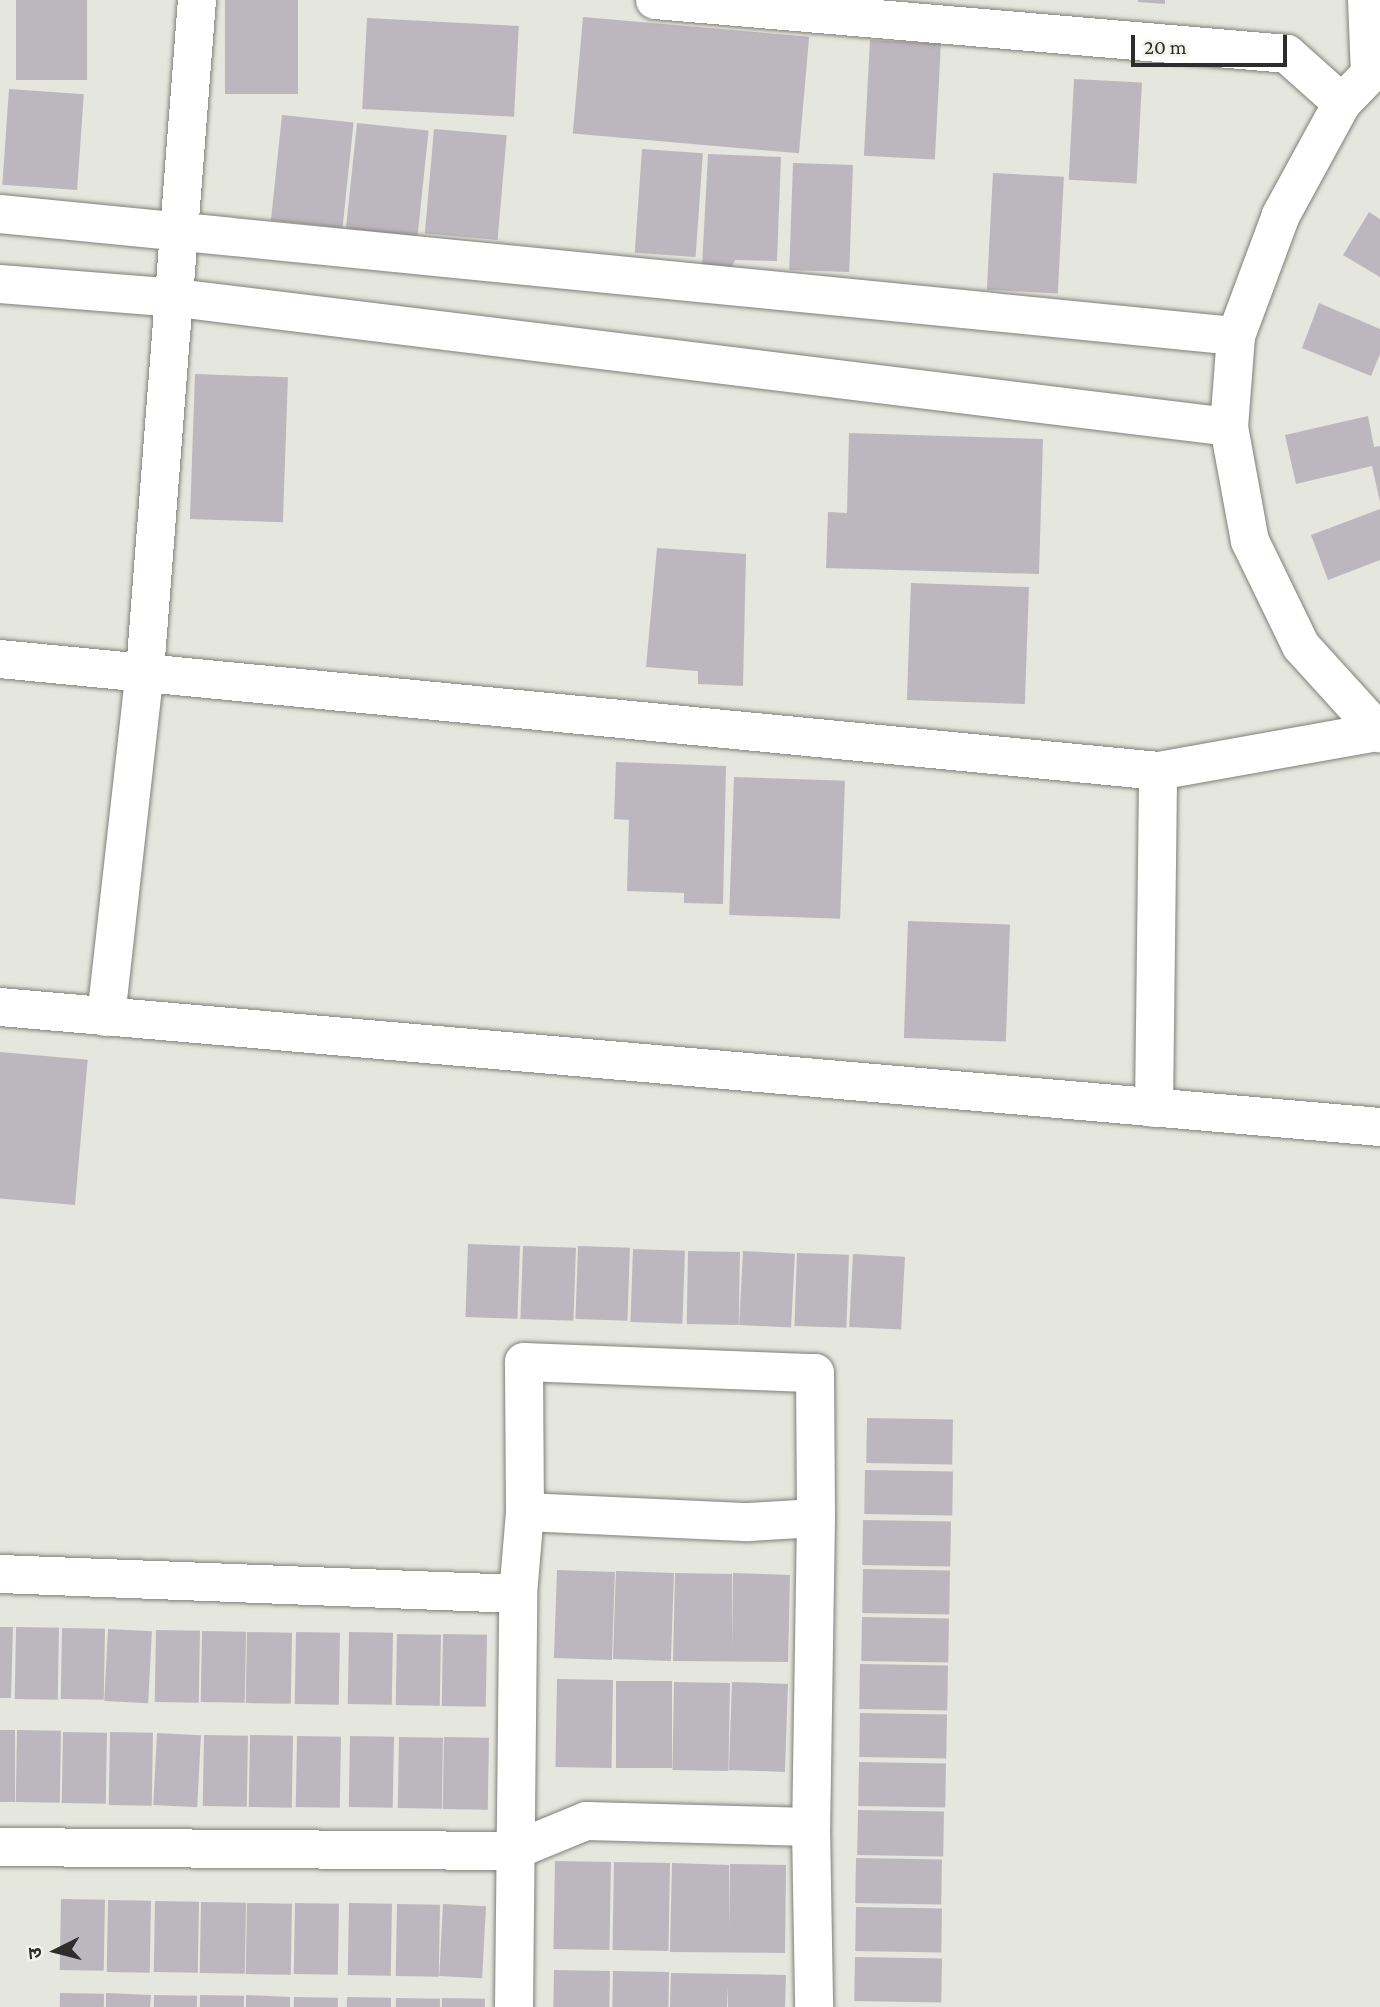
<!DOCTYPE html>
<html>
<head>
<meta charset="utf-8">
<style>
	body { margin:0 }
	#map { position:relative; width:1380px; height:2007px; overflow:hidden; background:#e5e6de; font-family:"Crimson Pro","Noto Sans Devanagari",serif }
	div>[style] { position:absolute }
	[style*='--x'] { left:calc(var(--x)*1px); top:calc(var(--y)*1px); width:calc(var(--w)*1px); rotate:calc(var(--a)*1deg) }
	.building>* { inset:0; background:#bcb7be; transform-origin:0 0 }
	.roads { filter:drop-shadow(0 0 2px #808079) drop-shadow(0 0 2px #808079) }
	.minor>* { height:38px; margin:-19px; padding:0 19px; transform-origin:19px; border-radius:19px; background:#fff }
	span { translate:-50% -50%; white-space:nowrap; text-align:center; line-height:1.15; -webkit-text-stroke:7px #f2f3eb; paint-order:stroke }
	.north { position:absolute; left:21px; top:1916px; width:70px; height:70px; -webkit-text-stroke:5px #f2f3eb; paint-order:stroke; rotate:264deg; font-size:19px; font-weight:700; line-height:28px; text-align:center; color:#2d2e2b }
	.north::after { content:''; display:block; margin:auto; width:24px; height:32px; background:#2d2e2b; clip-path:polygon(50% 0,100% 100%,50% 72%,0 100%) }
	.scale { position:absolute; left:1131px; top:35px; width:156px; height:32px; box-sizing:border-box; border:4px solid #2d2e2b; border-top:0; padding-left:9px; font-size:21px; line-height:24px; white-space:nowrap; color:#2d2e2b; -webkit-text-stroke:5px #f2f3eb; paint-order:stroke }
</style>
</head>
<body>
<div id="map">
	<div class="building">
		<i style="left:16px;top:0;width:71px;height:80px"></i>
		<i style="left:225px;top:0;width:73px;height:94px"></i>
		<i style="clip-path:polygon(1138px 0,1165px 0,1165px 4px,1138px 2px)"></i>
		<i style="left:583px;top:17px;width:227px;height:117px;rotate:5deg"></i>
		<i style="left:367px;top:18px;width:152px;height:91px;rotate:3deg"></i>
		<i style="left:870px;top:40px;width:71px;height:116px;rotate:3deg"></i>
		<i style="left:1074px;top:79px;width:68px;height:101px;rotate:3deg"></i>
		<i style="left:9px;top:89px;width:75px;height:96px;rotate:4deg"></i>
		<i style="left:282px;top:115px;width:72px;height:106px;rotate:6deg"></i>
		<i style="left:357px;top:123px;width:72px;height:106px;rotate:6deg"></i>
		<i style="left:434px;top:129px;width:73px;height:105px;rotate:5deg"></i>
		<i style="left:642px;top:149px;width:61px;height:104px;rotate:4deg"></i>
		<i style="clip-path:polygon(708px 154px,781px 157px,777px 261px,735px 260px,732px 267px,702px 266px)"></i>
		<i style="left:793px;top:163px;width:60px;height:107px;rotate:2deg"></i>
		<i style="left:993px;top:173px;width:71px;height:117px;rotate:3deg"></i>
		<i style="clip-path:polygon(1369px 212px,1380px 219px,1380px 277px,1343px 255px)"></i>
		<i style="clip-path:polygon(1319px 303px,1380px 329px,1380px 354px,1371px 376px,1302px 348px)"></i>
		<i style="left:195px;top:374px;width:93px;height:145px;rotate:2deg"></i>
		<i style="clip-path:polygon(1368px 416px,1374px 447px,1380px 446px,1380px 502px,1372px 466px,1296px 484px,1285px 435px)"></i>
		<i style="clip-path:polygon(849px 433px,1043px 439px,1039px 574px,826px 568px,828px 512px,847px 513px)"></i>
		<i style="clip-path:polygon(1380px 509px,1380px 560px,1328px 580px,1311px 535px)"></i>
		<i style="clip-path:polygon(657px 548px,746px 554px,743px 686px,698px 684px,698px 671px,646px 667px)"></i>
		<i style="left:911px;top:583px;width:118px;height:117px;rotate:2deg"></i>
		<i style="clip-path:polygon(616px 762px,726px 766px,723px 904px,684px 903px,684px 893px,627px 891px,629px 820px,614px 819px)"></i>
		<i style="left:734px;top:777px;width:111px;height:138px;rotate:2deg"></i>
		<i style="left:908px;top:921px;width:102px;height:117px;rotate:2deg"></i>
		<i style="left:0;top:1052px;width:88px;height:146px;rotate:5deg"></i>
		<i style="left:468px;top:1244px;width:52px;height:73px;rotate:2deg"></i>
		<i style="left:523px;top:1246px;width:53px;height:73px;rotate:2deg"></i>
		<i style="left:578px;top:1246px;width:52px;height:73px;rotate:2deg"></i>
		<i style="left:633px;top:1249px;width:52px;height:73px;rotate:2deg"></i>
		<i style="left:688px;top:1251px;width:52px;height:73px;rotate:1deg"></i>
		<i style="left:743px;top:1251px;width:52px;height:74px;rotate:3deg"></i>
		<i style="left:797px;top:1253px;width:52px;height:73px;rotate:2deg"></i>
		<i style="left:853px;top:1254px;width:52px;height:73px;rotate:3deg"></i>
		<i style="left:867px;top:1418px;width:86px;height:45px;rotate:1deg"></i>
		<i style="left:865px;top:1470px;width:88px;height:44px;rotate:1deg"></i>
		<i style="left:863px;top:1520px;width:88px;height:45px;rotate:1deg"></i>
		<i style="left:863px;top:1569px;width:87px;height:44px;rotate:1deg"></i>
		<i style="left:557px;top:1570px;width:58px;height:88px;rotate:2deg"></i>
		<i style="left:616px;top:1571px;width:58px;height:88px;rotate:2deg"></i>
		<i style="clip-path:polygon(675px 1573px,732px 1574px,732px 1649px,733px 1573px,790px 1575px,788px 1662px,673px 1661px)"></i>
		<i style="left:862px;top:1617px;width:87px;height:44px;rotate:1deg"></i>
		<i style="clip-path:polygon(0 1627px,13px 1627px,11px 1698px,0 1698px)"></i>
		<i style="left:16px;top:1627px;width:43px;height:72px;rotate:1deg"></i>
		<i style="left:62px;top:1628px;width:43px;height:71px;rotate:1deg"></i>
		<i style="left:108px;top:1629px;width:44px;height:72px;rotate:3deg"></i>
		<i style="left:156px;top:1630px;width:44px;height:72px;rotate:1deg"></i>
		<i style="left:202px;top:1631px;width:44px;height:71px;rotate:1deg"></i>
		<i style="left:247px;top:1632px;width:45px;height:71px;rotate:1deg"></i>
		<i style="left:296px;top:1632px;width:44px;height:72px;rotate:1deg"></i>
		<i style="left:349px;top:1632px;width:44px;height:72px;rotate:1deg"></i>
		<i style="left:397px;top:1634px;width:44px;height:71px;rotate:1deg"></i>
		<i style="left:443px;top:1634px;width:44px;height:72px;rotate:1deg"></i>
		<i style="left:860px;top:1664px;width:88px;height:45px;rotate:1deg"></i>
		<i style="left:557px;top:1679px;width:56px;height:88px;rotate:1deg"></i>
		<i style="left:616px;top:1681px;width:56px;height:87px"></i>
		<i style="left:674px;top:1682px;width:56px;height:88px;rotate:1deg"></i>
		<i style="left:732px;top:1682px;width:56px;height:88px;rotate:2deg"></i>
		<i style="left:860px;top:1713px;width:87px;height:44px;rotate:1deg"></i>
		<i style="left:0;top:1730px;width:15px;height:72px"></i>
		<i style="left:17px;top:1730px;width:44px;height:72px;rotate:1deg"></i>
		<i style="left:63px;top:1732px;width:44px;height:71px;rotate:1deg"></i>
		<i style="left:110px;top:1732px;width:43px;height:73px;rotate:1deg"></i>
		<i style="left:157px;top:1733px;width:44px;height:72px;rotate:3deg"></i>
		<i style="left:204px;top:1735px;width:44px;height:71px;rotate:1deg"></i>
		<i style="left:250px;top:1735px;width:43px;height:72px;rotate:1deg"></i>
		<i style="left:297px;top:1736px;width:44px;height:71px;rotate:1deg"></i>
		<i style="left:350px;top:1736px;width:44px;height:71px;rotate:1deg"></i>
		<i style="left:399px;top:1737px;width:44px;height:71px;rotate:1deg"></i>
		<i style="left:444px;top:1737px;width:45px;height:72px;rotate:1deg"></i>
		<i style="left:859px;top:1762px;width:87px;height:44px;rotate:1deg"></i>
		<i style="left:858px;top:1810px;width:86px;height:45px;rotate:1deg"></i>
		<i style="left:856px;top:1858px;width:86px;height:45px;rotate:1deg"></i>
		<i style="left:555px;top:1861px;width:56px;height:88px;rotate:1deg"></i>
		<i style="left:614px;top:1862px;width:56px;height:88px;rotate:1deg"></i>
		<i style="clip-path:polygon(672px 1863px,729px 1865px,729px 1930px,730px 1864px,786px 1865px,785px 1953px,670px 1952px)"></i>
		<i style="left:61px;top:1899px;width:44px;height:71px;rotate:1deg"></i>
		<i style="left:108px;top:1900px;width:43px;height:72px;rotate:1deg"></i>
		<i style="left:155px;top:1901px;width:44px;height:71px;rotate:1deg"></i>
		<i style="left:201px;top:1902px;width:45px;height:71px;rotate:1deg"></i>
		<i style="left:247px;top:1903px;width:45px;height:71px;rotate:1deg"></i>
		<i style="left:295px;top:1903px;width:44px;height:71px;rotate:1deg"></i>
		<i style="left:349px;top:1903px;width:43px;height:72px;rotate:1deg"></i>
		<i style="left:397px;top:1904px;width:43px;height:72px;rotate:1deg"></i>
		<i style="left:443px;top:1904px;width:43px;height:72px;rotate:3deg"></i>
		<i style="left:856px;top:1907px;width:86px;height:44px;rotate:1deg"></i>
		<i style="left:855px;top:1957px;width:87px;height:44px;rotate:1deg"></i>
		<i style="left:554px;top:1970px;width:56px;height:37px;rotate:1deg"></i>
		<i style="left:613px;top:1971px;width:56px;height:36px;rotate:1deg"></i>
		<i style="clip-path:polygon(671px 1973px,786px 1975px,785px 2007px,728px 2007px,728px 1986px,727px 2007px,670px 2007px)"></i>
		<i style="left:60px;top:1993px;width:44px;height:14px;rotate:1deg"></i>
		<i style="clip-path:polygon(106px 1993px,151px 1995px,150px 2007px,106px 2007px)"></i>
		<i style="left:154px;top:1995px;width:43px;height:12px;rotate:1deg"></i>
		<i style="left:200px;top:1995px;width:44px;height:12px;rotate:1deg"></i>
		<i style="clip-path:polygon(246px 1995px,290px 1997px,290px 2007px,246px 2007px)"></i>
		<i style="left:294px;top:1997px;width:44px;height:10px;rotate:1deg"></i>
		<i style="left:347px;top:1997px;width:44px;height:10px;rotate:1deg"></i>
		<i style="left:396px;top:1998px;width:44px;height:9px;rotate:1deg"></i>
		<i style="left:442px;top:1998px;width:43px;height:9px;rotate:1deg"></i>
	</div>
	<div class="roads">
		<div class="minor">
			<i style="--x:655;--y:0;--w:634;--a:4.88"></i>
			<i style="--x:1287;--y:54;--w:74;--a:41.7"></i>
			<i style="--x:1367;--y:0;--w:74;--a:87.7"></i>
			<i style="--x:1380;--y:71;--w:10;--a:163"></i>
			<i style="--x:1370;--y:74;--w:40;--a:134"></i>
			<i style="--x:1342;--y:103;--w:128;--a:118.6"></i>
			<i style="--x:1281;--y:215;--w:129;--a:110.4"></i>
			<i style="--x:1236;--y:336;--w:91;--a:94.4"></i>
			<i style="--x:1229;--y:427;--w:116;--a:79.6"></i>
			<i style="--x:1250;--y:541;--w:117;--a:64.1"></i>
			<i style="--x:1301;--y:646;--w:118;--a:47.8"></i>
			<i style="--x:0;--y:214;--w:1242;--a:5.64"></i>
			<i style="--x:0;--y:284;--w:178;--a:4.5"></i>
			<i style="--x:177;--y:298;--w:1060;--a:6.99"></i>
			<i style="--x:0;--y:659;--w:1163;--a:5.52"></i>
			<i style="--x:1158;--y:771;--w:223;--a:-10.1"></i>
			<i style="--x:0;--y:1007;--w:1385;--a:4.97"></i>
			<i style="--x:106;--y:1017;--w:348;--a:-83.6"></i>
			<i style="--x:145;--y:671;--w:673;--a:-85.57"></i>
			<i style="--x:1154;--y:1108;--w:337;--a:-89.3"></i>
			<i style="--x:525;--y:1512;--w:224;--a:2.6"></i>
			<i style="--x:749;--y:1522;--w:67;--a:-3.4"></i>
			<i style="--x:816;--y:1518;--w:309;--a:90.9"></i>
			<i style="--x:811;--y:1827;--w:180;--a:89"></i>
			<i style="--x:0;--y:1574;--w:518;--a:2.21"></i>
			<i style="--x:0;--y:1847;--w:513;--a:0.45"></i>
			<i style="--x:513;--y:1851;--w:79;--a:-22.3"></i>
			<i style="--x:586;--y:1821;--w:225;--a:1.5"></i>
			<i style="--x:514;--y:2007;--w:413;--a:-89.4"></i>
			<i style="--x:518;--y:1594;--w:82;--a:-85.1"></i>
			<i style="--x:525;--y:1512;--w:150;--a:-90.4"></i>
			<i style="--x:524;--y:1362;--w:291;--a:2.2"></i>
			<i style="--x:815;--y:1373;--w:145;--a:89.6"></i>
		</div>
	</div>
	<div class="north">उ</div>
	<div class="scale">20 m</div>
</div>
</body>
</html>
